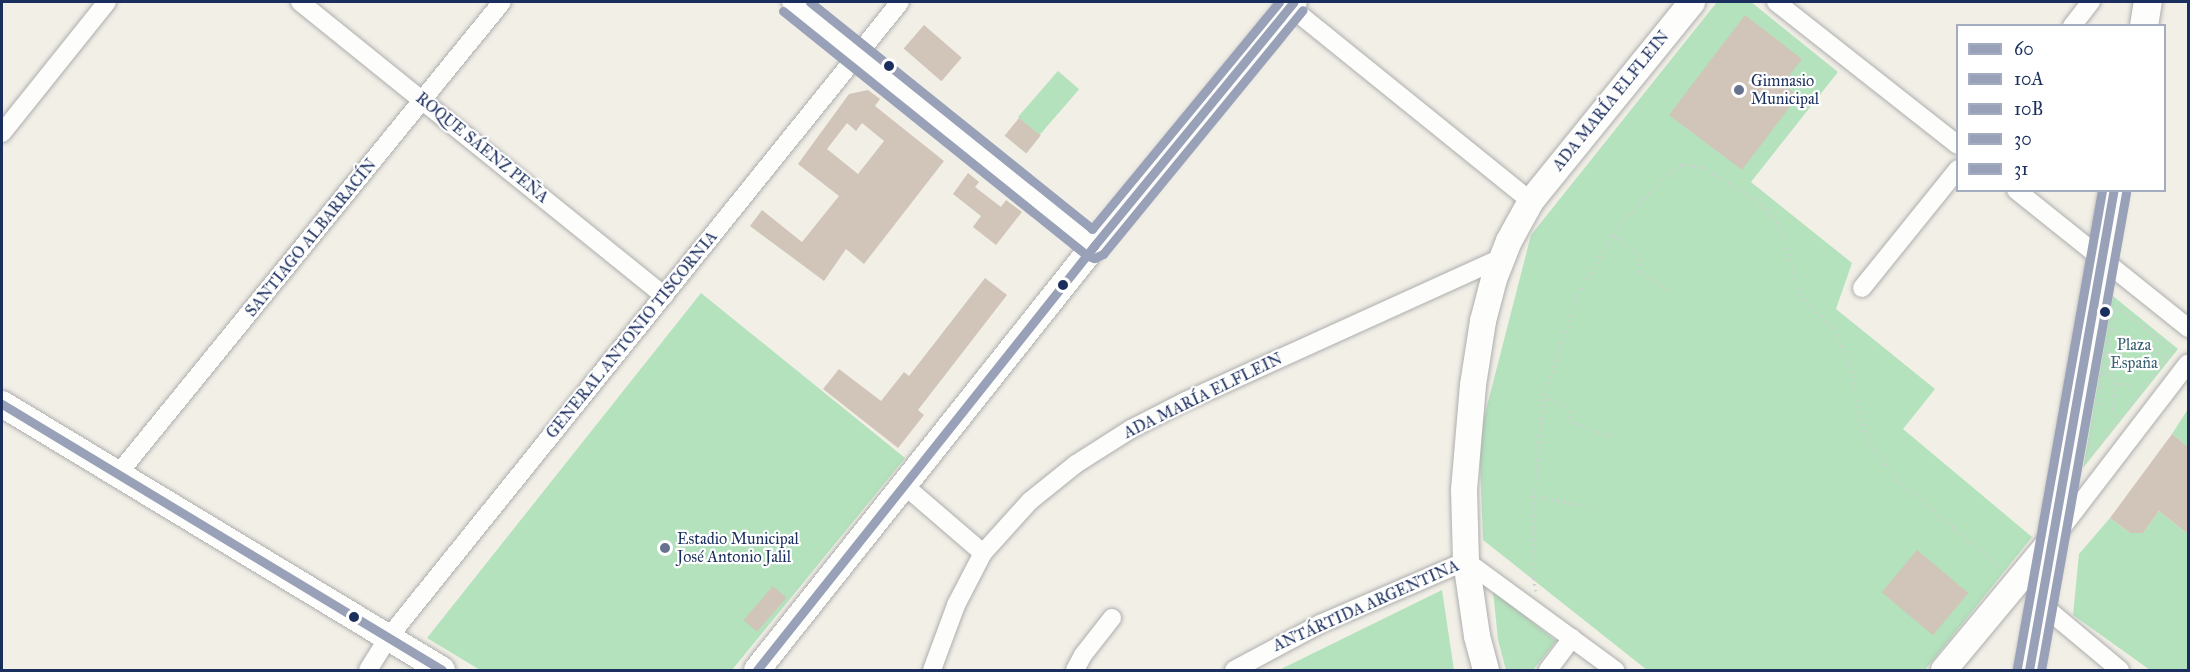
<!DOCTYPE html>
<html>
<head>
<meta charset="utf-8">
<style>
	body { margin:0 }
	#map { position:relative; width:2190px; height:672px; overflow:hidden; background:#f2efe7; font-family:"IM FELL Great Primer",serif }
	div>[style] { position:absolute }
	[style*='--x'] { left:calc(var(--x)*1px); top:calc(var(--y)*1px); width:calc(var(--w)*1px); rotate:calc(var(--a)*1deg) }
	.green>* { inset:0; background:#b4e2bd; transform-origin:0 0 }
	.building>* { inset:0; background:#d1c5b9; transform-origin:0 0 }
	.path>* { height:3px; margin-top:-1.5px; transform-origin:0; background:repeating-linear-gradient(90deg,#cecfd0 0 1.5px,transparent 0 6px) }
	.roads { filter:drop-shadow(0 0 2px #adaeae) drop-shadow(0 0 2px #adaeae) }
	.street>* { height:18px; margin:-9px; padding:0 9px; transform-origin:9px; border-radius:9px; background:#fdfdfb }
	.secondary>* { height:26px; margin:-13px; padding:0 13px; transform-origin:13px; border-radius:13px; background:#fdfdfb }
	.primary>* { height:28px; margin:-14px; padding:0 14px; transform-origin:14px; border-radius:14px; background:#fdfdfb }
	.bus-1>* { height:9px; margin:-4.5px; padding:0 4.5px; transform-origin:4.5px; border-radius:4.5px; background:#98a1b7 }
	.bus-2>* { height:9px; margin:-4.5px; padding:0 4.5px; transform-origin:4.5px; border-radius:4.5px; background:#98a1b7 }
	.bus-3>* { height:9px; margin:-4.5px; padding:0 4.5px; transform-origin:4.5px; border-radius:4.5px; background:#98a1b7 }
	.bus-4>* { height:9px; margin:-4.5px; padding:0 4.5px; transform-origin:4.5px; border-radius:4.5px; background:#98a1b7 }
	.bus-5>* { height:9px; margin:-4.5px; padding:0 4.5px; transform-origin:4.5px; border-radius:4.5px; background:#98a1b7 }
	.dots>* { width:16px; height:16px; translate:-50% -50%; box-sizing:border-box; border:3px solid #fff; border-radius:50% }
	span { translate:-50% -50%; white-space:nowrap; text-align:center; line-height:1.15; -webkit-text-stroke:4.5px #fff; paint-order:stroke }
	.poi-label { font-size:16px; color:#1b2f5e }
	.left { translate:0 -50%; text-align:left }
	.street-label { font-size:16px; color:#1b2f5e }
	.park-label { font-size:16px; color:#3a6170 }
	.frame { position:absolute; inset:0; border:3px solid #1b2f5e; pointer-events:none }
	.legend { position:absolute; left:1956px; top:24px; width:210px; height:168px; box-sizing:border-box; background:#fff; border:2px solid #a4acbf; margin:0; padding:8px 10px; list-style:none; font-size:18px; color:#1b2f5e }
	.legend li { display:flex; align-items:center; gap:12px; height:30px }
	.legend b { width:30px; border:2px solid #a4acbf }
</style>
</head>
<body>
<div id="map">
	<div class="green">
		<i style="clip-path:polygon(1717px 2px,1751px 2px,1838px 72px,1751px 182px,1852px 263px,1836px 309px,1935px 389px,1903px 429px,2032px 537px,1925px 670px,1647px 670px,1483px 540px,1479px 437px,1531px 235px)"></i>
		<i style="left:1058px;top:71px;width:28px;height:61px;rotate:41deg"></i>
		<i style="clip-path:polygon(701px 293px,905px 458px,732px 670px,480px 670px,427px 638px)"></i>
		<i style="clip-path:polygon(2113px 296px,2178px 349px,2083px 468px)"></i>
		<i style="clip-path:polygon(2188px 409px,2188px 447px,2172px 434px)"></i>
		<i style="clip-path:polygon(2159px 511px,2188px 534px,2188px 670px,2150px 670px,2073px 615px,2079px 554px,2110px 518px,2130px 533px,2143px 533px)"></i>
		<i style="clip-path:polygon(1442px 590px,1454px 670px,1279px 670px)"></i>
		<i style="clip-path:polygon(1493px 591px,1556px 641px,1533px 670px,1506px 670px,1498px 640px)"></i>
	</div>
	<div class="building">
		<i style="clip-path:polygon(1745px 15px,1802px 59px,1783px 84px,1798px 96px,1742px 170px,1669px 115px)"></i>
		<i style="left:924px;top:25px;width:50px;height:31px;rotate:41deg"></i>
		<i style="clip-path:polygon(evenodd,868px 90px,880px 99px,875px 106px,944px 161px,864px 264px,846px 249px,824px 281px,750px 226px,762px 210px,802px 242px,839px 196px,798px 164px,849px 94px,868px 90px,847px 123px,856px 131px,862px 123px,884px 141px,858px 174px,827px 149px,847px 123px)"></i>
		<i style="left:1019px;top:118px;width:28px;height:23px;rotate:39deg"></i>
		<i style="clip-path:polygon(968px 173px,979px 182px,975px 187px,1001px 207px,1006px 200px,1022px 212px,996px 245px,973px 227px,981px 216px,953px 194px)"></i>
		<i style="clip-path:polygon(985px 278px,1007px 295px,918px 410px,924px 415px,898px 448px,823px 389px,839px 369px,881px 401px,904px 372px,909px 376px)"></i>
		<i style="clip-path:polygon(2172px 434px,2188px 447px,2188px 534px,2159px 511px,2143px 533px,2130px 533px,2110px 518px)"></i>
		<i style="left:1917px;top:550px;width:67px;height:55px;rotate:40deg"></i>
		<i style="left:773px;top:586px;width:18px;height:45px;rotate:41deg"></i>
	</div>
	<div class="path">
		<i style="--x:1613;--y:234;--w:37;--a:41"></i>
		<i style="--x:1641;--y:258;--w:14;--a:94"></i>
		<i style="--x:1640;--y:272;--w:36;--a:32"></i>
		<i style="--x:2116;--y:305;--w:73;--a:38.3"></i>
		<i style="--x:2173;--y:350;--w:137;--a:128.2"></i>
		<i style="--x:2088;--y:458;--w:88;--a:-79.6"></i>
		<i style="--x:2104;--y:371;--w:67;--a:-79.7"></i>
		<i style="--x:2113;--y:331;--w:44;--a:22.5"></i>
		<i style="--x:2154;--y:348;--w:16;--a:38"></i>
		<i style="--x:2106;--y:371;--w:11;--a:34"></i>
		<i style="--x:2115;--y:377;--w:32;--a:95"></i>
		<i style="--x:2112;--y:409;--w:14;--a:69"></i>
		<i style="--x:2111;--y:372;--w:15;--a:-82"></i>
		<i style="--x:2113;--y:357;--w:25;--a:-43"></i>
		<i style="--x:2116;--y:383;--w:13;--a:13"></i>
		<i style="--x:1545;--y:395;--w:28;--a:32"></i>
		<i style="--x:1569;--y:410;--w:11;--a:85"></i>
		<i style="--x:1570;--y:421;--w:49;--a:20.3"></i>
		<i style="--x:1534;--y:496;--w:67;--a:11.1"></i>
		<i style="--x:1536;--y:591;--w:15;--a:-101"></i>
		<i style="--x:1533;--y:576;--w:80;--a:-89.3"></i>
		<i style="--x:1534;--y:496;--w:101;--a:-84.3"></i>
		<i style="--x:1544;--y:395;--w:107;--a:-71.4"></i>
		<i style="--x:1578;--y:294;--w:75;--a:-59.7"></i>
		<i style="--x:1616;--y:229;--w:72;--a:-47.2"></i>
		<i style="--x:1665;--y:176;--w:21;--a:-35"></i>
		<i style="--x:1682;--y:164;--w:20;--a:9"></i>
		<i style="--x:1702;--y:167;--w:69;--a:31.4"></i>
		<i style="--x:1761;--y:203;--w:28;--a:51"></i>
		<i style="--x:1779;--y:225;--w:72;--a:73.1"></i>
		<i style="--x:1800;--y:294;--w:49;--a:45.8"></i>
		<i style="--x:1834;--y:329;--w:39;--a:66"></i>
		<i style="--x:1850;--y:365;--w:70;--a:78.5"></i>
		<i style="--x:1864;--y:434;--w:57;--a:54.3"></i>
		<i style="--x:1897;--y:480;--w:136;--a:40.2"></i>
	</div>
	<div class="roads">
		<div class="street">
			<i style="--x:300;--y:2;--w:468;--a:38.9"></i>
			<i style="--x:791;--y:2;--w:389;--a:38.8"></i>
			<i style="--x:1284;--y:2;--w:317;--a:38.9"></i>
			<i style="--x:1776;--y:2;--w:231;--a:38.2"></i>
			<i style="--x:2072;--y:26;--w:31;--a:-52"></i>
			<i style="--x:2;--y:133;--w:168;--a:-51.3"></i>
			<i style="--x:2016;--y:190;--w:221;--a:38.7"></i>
			<i style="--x:1862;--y:288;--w:153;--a:-51.1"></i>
			<i style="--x:118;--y:474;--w:608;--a:-50.87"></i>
			<i style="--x:905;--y:486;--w:103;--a:40.7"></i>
			<i style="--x:2057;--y:534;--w:215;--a:-52.5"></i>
			<i style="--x:2041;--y:604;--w:103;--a:39.9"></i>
			<i style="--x:368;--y:670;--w:38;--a:-58"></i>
			<i style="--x:388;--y:638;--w:816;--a:-51.16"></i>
			<i style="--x:932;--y:670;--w:69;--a:-69.7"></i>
			<i style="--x:956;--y:605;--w:59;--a:-62.6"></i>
			<i style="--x:983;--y:553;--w:70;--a:-47.9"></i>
			<i style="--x:1030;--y:501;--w:59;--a:-38.8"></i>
			<i style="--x:1076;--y:464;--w:65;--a:-32.5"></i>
			<i style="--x:1131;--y:429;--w:62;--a:-27"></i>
			<i style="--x:1186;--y:401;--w:348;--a:-24.4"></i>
			<i style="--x:1075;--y:670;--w:17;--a:-62"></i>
			<i style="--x:1083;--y:655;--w:47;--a:-51.9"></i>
			<i style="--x:1234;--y:670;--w:98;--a:-28.1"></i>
			<i style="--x:1320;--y:624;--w:159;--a:-23.3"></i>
			<i style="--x:1466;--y:561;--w:185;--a:36.2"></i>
			<i style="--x:1548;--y:670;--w:40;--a:-53"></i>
		</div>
		<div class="secondary">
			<i style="--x:2;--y:404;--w:514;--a:31.15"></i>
			<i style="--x:757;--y:670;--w:542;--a:-51.52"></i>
			<i style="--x:1094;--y:246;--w:315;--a:-50.7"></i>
			<i style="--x:1486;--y:670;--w:35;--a:-105"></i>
			<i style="--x:1477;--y:636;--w:76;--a:-98.3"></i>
			<i style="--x:1466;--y:561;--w:71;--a:-91.6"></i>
			<i style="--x:1464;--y:490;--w:105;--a:-85.1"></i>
			<i style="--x:1473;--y:385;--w:65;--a:-81.1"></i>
			<i style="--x:1483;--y:321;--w:43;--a:-75.3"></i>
			<i style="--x:1494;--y:279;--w:41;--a:-68.5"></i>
			<i style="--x:1509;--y:241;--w:46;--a:-61.2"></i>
			<i style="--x:1531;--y:201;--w:256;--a:-51"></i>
			<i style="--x:1944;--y:670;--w:169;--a:-50.3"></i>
		</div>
		<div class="primary">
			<i style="--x:2144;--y:26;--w:24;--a:-81"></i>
			<i style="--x:2029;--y:670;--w:487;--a:-80"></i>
		</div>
	</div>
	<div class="bus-1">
		<i style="--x:2;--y:404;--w:514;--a:31.15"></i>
		<i style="--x:757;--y:670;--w:542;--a:-51.52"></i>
		<i style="--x:1094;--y:246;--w:315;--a:-50.7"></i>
		<i style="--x:2029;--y:670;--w:487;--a:-80"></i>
	</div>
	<div class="bus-2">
		<i style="--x:2041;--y:670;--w:485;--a:-79.9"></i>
	</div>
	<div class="bus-3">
		<i style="--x:2017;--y:668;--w:485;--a:-79.9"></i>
	</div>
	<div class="bus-4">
		<i style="--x:783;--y:11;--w:389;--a:38.8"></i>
		<i style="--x:1086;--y:255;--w:9;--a:21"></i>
		<i style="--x:1094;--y:258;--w:10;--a:-24"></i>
		<i style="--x:1103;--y:254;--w:315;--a:-50.7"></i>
	</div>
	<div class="bus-5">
		<i style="--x:810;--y:2;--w:362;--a:38.8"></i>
		<i style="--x:1092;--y:229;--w:294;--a:-50.5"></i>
	</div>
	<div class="dots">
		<i style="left:889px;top:66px;background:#1b2f5e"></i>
		<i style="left:1739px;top:90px;background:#66728e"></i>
		<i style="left:1063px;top:285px;background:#1b2f5e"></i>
		<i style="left:2105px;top:312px;background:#1b2f5e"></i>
		<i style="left:665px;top:548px;background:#66728e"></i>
		<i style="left:354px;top:617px;background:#1b2f5e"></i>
	</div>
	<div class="poi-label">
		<span class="left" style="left:1751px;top:90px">Gimnasio<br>Municipal</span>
		<span class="left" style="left:677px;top:548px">Estadio Municipal<br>José Antonio Jalil</span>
	</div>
	<div class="street-label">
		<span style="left:1611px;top:101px;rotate:-51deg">ADA MARÍA ELFLEIN</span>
		<span style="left:482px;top:148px;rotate:39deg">ROQUE SÁENZ PEÑA</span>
		<span style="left:311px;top:238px;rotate:-51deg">SANTIAGO ALBARRACÍN</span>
		<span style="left:632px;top:335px;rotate:-51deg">GENERAL ANTONIO TISCORNIA</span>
		<span style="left:1203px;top:396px;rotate:-26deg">ADA MARÍA ELFLEIN</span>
		<span style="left:1366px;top:606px;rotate:-24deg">ANTÁRTIDA ARGENTINA</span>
	</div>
	<div class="park-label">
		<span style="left:2134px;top:354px">Plaza<br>España</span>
	</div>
	<div class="frame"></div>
	<ul class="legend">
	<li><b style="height:8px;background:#98a1b7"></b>60</li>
	<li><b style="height:8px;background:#98a1b7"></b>10A</li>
	<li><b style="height:8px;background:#98a1b7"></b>10B</li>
	<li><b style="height:8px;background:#98a1b7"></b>30</li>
	<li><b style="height:8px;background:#98a1b7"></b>31</li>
	</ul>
</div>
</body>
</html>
